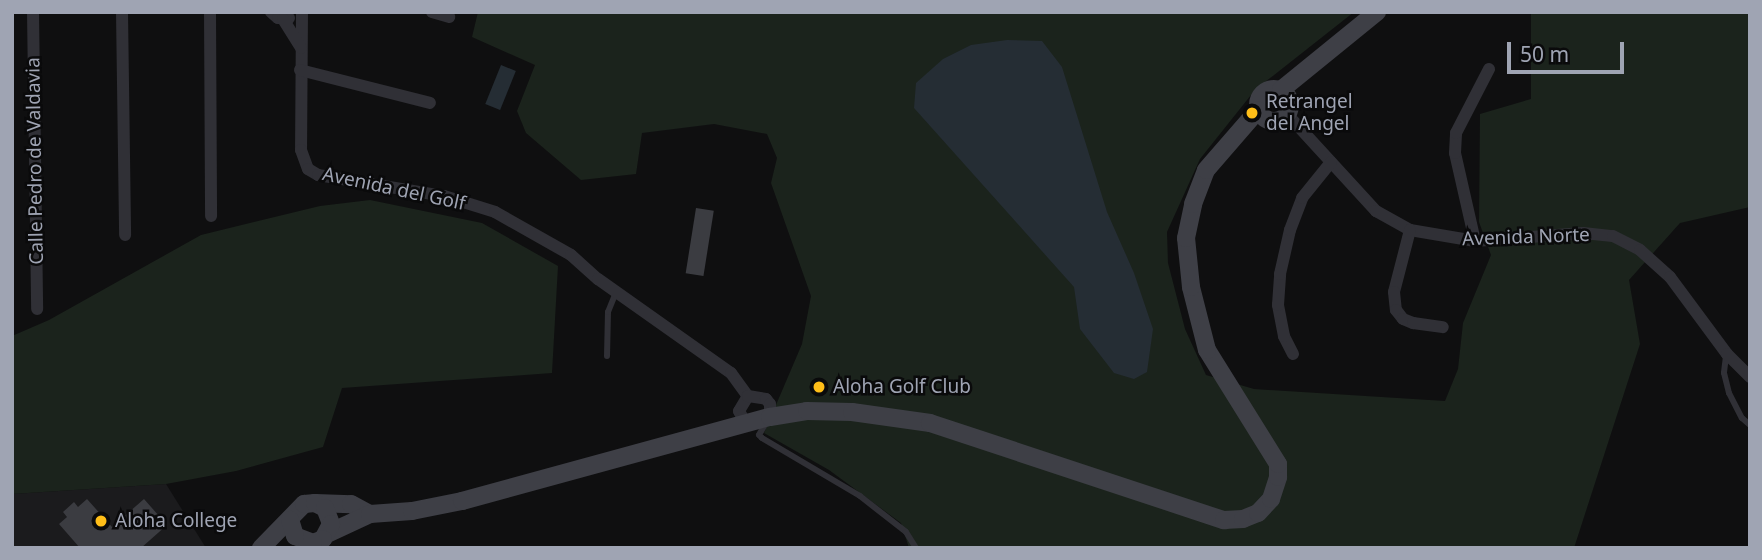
<!DOCTYPE html>
<html>
<head>
<meta charset="utf-8">
<style>
	body { margin:0 }
	#map { position:relative; width:1762px; height:560px; overflow:hidden; background:#0f0f10; font-family:"Noto Sans",sans-serif }
	div>[style] { position:absolute }
	[style*='--x'] { left:calc(var(--x)*1px); top:calc(var(--y)*1px); width:calc(var(--w)*1px); rotate:calc(var(--a)*1deg) }
	.built>* { inset:0; background:#1b1b1d }
	.green>* { inset:0; background:#1b231c }
	.water>* { inset:0; background:#252d34; transform-origin:0 0 }
	.building>* { inset:0; background:#3b3c41; transform-origin:0 0 }
	.lane>* { height:6px; margin:-3px; padding:0 3px; transform-origin:3px; border-radius:3px; background:#303036 }
	.street>* { height:12px; margin:-6px; padding:0 6px; transform-origin:6px; border-radius:6px; background:#303036 }
	.secondary>* { height:18px; margin:-9px; padding:0 9px; transform-origin:9px; border-radius:9px; background:#3e3f46 }
	.secondary>.ring { margin:-9px; padding:0; box-sizing:content-box; background:none; border:18px solid #3e3f46; border-radius:50% }
	.dots>* { width:19px; height:19px; translate:-50% -50%; box-sizing:border-box; border:4px solid #0a0a0b; border-radius:50% }
	span { translate:-50% -50%; white-space:nowrap; text-align:center; line-height:1.15; -webkit-text-stroke:5px #0a0a0b; paint-order:stroke }
	.poi-label { font-size:19px; color:#9fa4b3 }
	.left { translate:0 -50%; text-align:left }
	.street-label { font-size:19px; color:#9fa4b3 }
	.frame { position:absolute; inset:0; border:14px solid #9fa4b3; pointer-events:none }
	.scale { position:absolute; left:1507px; top:42px; width:117px; height:32px; box-sizing:border-box; border:4px solid #9fa4b3; border-top:0; padding-left:9px; font-size:21px; line-height:24px; white-space:nowrap; color:#9fa4b3; -webkit-text-stroke:5px #0a0a0b; paint-order:stroke }
</style>
</head>
<body>
<div id="map">
	<div class="built">
		<i style="clip-path:polygon(166px 484px,206px 548px,12px 548px,12px 494px)"></i>
	</div>
	<div class="green">
		<i style="clip-path:polygon(478px 12px,1354px 12px,1255px 90px,1200px 159px,1167px 232px,1168px 263px,1185px 329px,1206px 375px,1254px 389px,1445px 401px,1458px 369px,1463px 323px,1491px 255px,1479px 222px,1480px 114px,1531px 99px,1531px 12px,1750px 12px,1750px 207px,1680px 223px,1629px 280px,1640px 344px,1574px 548px,909px 548px,901px 523px,829px 470px,764px 433px,802px 344px,811px 296px,771px 183px,777px 158px,767px 134px,714px 124px,642px 133px,636px 174px,581px 180px,526px 133px,517px 111px,535px 65px,472px 37px)"></i>
		<i style="clip-path:polygon(370px 200px,482px 223px,558px 266px,552px 373px,342px 388px,323px 447px,236px 471px,166px 484px,12px 494px,12px 336px,49px 320px,201px 235px,320px 206px)"></i>
	</div>
	<div class="water">
		<i style="clip-path:polygon(1007px 40px,1042px 41px,1062px 67px,1107px 212px,1134px 273px,1153px 329px,1147px 372px,1134px 379px,1114px 373px,1080px 329px,1074px 287px,914px 108px,916px 83px,943px 59px,971px 45px)"></i>
		<i style="left:501px;top:65px;width:16px;height:42px;rotate:22deg"></i>
	</div>
	<div class="building">
		<i style="left:696px;top:208px;width:18px;height:66px;rotate:9deg"></i>
		<i style="clip-path:polygon(87px 499px,112px 527px,144px 499px,167px 525px,141px 548px,80px 548px,59px 524px,67px 517px,63px 512px,74px 502px,78px 507px)"></i>
	</div>
	<div class="lane">
		<i style="--x:607;--y:356;--w:44;--a:-88.7"></i>
		<i style="--x:608;--y:312;--w:22;--a:-68"></i>
		<i style="--x:1726;--y:356;--w:17;--a:97"></i>
		<i style="--x:1724;--y:373;--w:21;--a:76"></i>
		<i style="--x:1729;--y:393;--w:28;--a:63"></i>
		<i style="--x:1742;--y:418;--w:11;--a:41"></i>
		<i style="--x:767;--y:421;--w:16;--a:120"></i>
		<i style="--x:759;--y:435;--w:4;--a:45"></i>
		<i style="--x:762;--y:438;--w:114;--a:30.6"></i>
		<i style="--x:860;--y:496;--w:58;--a:38"></i>
		<i style="--x:906;--y:532;--w:19;--a:58"></i>
	</div>
	<div class="street">
		<i style="--x:33;--y:12;--w:297;--a:89.2"></i>
		<i style="--x:122;--y:12;--w:223;--a:89.2"></i>
		<i style="--x:210;--y:12;--w:204;--a:89.7"></i>
		<i style="--x:271;--y:12;--w:9;--a:41"></i>
		<i style="--x:278;--y:18;--w:11;--a:0"></i>
		<i style="--x:302;--y:12;--w:138;--a:90.4"></i>
		<i style="--x:301;--y:150;--w:20;--a:70"></i>
		<i style="--x:308;--y:169;--w:12;--a:31"></i>
		<i style="--x:318;--y:175;--w:128;--a:9.5"></i>
		<i style="--x:444;--y:196;--w:53;--a:17.4"></i>
		<i style="--x:495;--y:212;--w:87;--a:29.5"></i>
		<i style="--x:571;--y:255;--w:36;--a:42"></i>
		<i style="--x:598;--y:279;--w:163;--a:35.3"></i>
		<i style="--x:731;--y:373;--w:29;--a:54"></i>
		<i style="--x:432;--y:12;--w:18;--a:16"></i>
		<i style="--x:283;--y:19;--w:34;--a:58"></i>
		<i style="--x:300;--y:70;--w:134;--a:14.2"></i>
		<i style="--x:1287;--y:114;--w:132;--a:47.5"></i>
		<i style="--x:1376;--y:211;--w:39;--a:29"></i>
		<i style="--x:1410;--y:230;--w:66;--a:9.6"></i>
		<i style="--x:1475;--y:241;--w:108;--a:-4.2"></i>
		<i style="--x:1583;--y:233;--w:30;--a:6"></i>
		<i style="--x:1613;--y:236;--w:30;--a:27"></i>
		<i style="--x:1640;--y:250;--w:40;--a:42"></i>
		<i style="--x:1670;--y:277;--w:96;--a:53.5"></i>
		<i style="--x:1727;--y:354;--w:33;--a:45"></i>
		<i style="--x:1410;--y:230;--w:64;--a:104.5"></i>
		<i style="--x:1394;--y:292;--w:18;--a:84"></i>
		<i style="--x:1396;--y:310;--w:11;--a:52"></i>
		<i style="--x:1403;--y:319;--w:11;--a:22"></i>
		<i style="--x:1413;--y:323;--w:30;--a:8"></i>
		<i style="--x:1475;--y:241;--w:90;--a:-102.8"></i>
		<i style="--x:1455;--y:153;--w:20;--a:-87"></i>
		<i style="--x:1456;--y:133;--w:72;--a:-62.7"></i>
		<i style="--x:1293;--y:354;--w:20;--a:-117"></i>
		<i style="--x:1284;--y:336;--w:32;--a:-101"></i>
		<i style="--x:1278;--y:305;--w:31;--a:-86"></i>
		<i style="--x:1280;--y:274;--w:45;--a:-77.2"></i>
		<i style="--x:1290;--y:230;--w:34;--a:-69"></i>
		<i style="--x:1302;--y:198;--w:46;--a:-51.1"></i>
		<i style="--x:747;--y:425;--w:16;--a:-120"></i>
		<i style="--x:739;--y:411;--w:17;--a:-59"></i>
		<i style="--x:748;--y:396;--w:18;--a:9"></i>
		<i style="--x:766;--y:399;--w:6;--a:51"></i>
		<i style="--x:770;--y:404;--w:13;--a:90"></i>
	</div>
	<div class="secondary">
		<i class="ring" style="left:1258px;top:89px;width:14px;height:14px"></i>
		<i style="--x:1281;--y:90;--w:124;--a:-39.1"></i>
		<i style="--x:315;--y:503;--w:36;--a:2"></i>
		<i style="--x:351;--y:504;--w:21;--a:28"></i>
		<i style="--x:329;--y:533;--w:45;--a:-24.9"></i>
		<i style="--x:370;--y:514;--w:42;--a:-4.1"></i>
		<i style="--x:412;--y:511;--w:51;--a:-11.3"></i>
		<i style="--x:462;--y:501;--w:319;--a:-15.3"></i>
		<i style="--x:770;--y:417;--w:37;--a:-9"></i>
		<i style="--x:807;--y:411;--w:45;--a:1.3"></i>
		<i style="--x:852;--y:412;--w:79;--a:8"></i>
		<i style="--x:930;--y:423;--w:310;--a:18.3"></i>
		<i style="--x:1224;--y:520;--w:19;--a:-3"></i>
		<i style="--x:1243;--y:519;--w:16;--a:-22"></i>
		<i style="--x:1258;--y:513;--w:19;--a:-47"></i>
		<i style="--x:1271;--y:499;--w:23;--a:-72"></i>
		<i style="--x:1278;--y:477;--w:13;--a:-90"></i>
		<i style="--x:1278;--y:464;--w:134;--a:-121.9"></i>
		<i style="--x:1207;--y:350;--w:65;--a:-104.3"></i>
		<i style="--x:1191;--y:287;--w:49;--a:-95.8"></i>
		<i style="--x:1186;--y:238;--w:35;--a:-78"></i>
		<i style="--x:1193;--y:204;--w:36;--a:-69"></i>
		<i style="--x:1206;--y:170;--w:79;--a:-49.1"></i>
		<i style="--x:261;--y:548;--w:62;--a:-45.7"></i>
		<i style="--x:304;--y:504;--w:11;--a:-5"></i>
		<i style="--x:315;--y:503;--w:11;--a:27"></i>
		<i style="--x:325;--y:508;--w:17;--a:69"></i>
		<i style="--x:331;--y:524;--w:17;--a:118"></i>
		<i style="--x:323;--y:539;--w:11;--a:158"></i>
		<i style="--x:313;--y:543;--w:19;--a:-159"></i>
		<i style="--x:295;--y:536;--w:17;--a:-107"></i>
	</div>
	<div class="dots">
		<i style="left:1252px;top:113px;background:#ffbe18"></i>
		<i style="left:819px;top:387px;background:#ffbe18"></i>
		<i style="left:101px;top:521px;background:#ffbe18"></i>
	</div>
	<div class="poi-label">
		<span class="left" style="left:1266px;top:113px">Retrangel<br>del Angel</span>
		<span class="left" style="left:833px;top:387px">Aloha Golf Club</span>
		<span class="left" style="left:115px;top:521px">Aloha College</span>
	</div>
	<div class="street-label">
		<span style="left:35px;top:161px;rotate:-91deg">Calle Pedro de Valdavia</span>
		<span style="left:394px;top:189px;rotate:12deg">Avenida del Golf</span>
		<span style="left:1526px;top:237px;rotate:-2deg">Avenida Norte</span>
	</div>
	<div class="frame"></div>
	<div class="scale">50 m</div>
</div>
</body>
</html>
